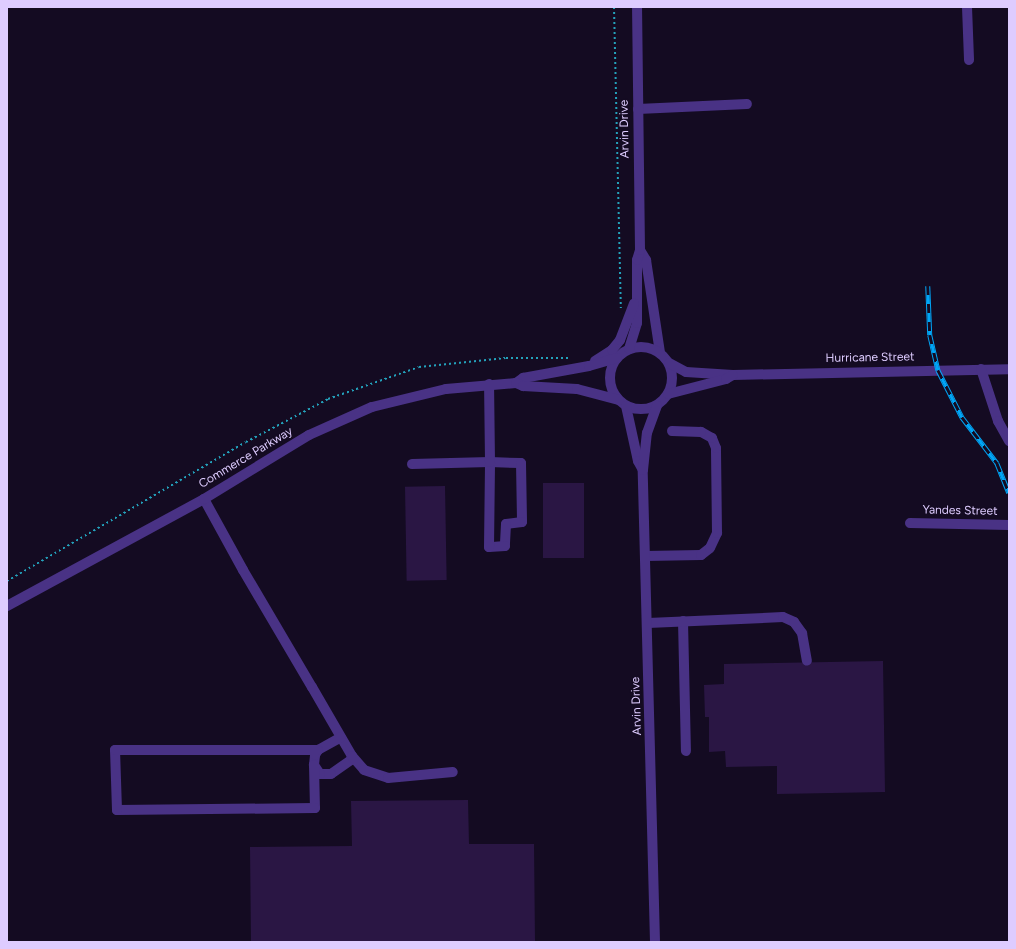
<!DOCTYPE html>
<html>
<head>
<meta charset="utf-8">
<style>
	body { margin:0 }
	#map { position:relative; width:1016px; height:949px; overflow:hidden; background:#140b22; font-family:Figtree,sans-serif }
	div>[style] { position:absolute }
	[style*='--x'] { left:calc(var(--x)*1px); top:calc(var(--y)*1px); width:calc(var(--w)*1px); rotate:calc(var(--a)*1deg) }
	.building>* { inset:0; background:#2a1644; transform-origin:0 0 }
	.path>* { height:2px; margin-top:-1px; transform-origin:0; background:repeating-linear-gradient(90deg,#23a2bc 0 2px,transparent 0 5px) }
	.minor>* { height:10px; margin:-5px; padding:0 5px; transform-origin:5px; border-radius:5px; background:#493285 }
	.minor>.ring { margin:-5px; padding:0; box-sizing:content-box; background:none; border:10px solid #493285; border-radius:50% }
	.rail>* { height:4.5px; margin-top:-2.25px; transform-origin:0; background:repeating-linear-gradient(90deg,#140b22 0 9px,#00a6f7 0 18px); box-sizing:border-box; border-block:1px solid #00a6f7 }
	span { translate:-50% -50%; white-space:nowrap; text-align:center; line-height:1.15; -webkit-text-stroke:3px #140b22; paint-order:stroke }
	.street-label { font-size:12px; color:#deccff }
	.frame { position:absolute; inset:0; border:8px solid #deccff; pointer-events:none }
</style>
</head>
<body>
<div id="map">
	<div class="building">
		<i style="left:543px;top:483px;width:41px;height:75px"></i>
		<i style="left:445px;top:486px;width:94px;height:40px;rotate:89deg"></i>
		<i style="clip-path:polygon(883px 661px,885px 792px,777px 794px,777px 766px,726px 767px,725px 751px,709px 752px,709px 717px,705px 717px,704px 685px,724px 684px,724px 664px)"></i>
		<i style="clip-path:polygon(468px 800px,469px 844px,534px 844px,535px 942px,251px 942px,250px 847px,352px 846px,351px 801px)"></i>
	</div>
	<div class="path">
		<i style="--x:614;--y:7;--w:301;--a:88.7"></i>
		<i style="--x:7;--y:581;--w:276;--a:-30.2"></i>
		<i style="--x:246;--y:442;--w:93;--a:-27.7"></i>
		<i style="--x:328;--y:399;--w:96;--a:-19.4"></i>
		<i style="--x:419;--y:367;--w:87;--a:-5.9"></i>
		<i style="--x:506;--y:358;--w:62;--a:0"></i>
	</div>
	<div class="minor">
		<i style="--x:967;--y:7;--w:53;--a:87.8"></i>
		<i style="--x:638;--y:109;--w:109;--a:-2.6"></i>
		<i style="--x:640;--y:250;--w:12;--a:59"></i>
		<i style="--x:646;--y:260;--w:94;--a:81.4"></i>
		<i class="ring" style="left:610px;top:347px;width:52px;height:52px"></i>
		<i style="--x:629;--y:349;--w:27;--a:-73"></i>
		<i style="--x:637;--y:323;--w:63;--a:-90"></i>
		<i style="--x:637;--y:260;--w:10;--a:-73"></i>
		<i style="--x:640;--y:250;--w:243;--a:-90.7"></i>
		<i style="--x:595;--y:361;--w:20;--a:-33"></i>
		<i style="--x:612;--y:350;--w:13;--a:-51"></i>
		<i style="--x:620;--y:340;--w:39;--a:-69"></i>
		<i style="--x:669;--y:363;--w:19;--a:28"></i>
		<i style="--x:686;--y:372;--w:47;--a:3.7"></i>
		<i style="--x:733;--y:375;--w:276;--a:-1.2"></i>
		<i style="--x:981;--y:369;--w:55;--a:71.9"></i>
		<i style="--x:998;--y:421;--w:23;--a:61"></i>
		<i style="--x:516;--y:383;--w:9;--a:-36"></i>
		<i style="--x:523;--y:378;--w:67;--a:-10.3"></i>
		<i style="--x:589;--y:366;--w:29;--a:-16"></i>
		<i style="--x:668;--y:394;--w:60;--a:-14.5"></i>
		<i style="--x:726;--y:379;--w:8;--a:-30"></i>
		<i style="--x:626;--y:406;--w:56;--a:77.7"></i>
		<i style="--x:638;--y:461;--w:10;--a:61"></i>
		<i style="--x:412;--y:464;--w:78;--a:-1.5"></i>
		<i style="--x:490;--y:462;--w:31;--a:2"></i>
		<i style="--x:521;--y:463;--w:59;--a:89"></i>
		<i style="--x:522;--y:522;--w:16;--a:173"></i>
		<i style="--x:506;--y:524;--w:22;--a:93"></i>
		<i style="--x:505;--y:546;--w:16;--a:176"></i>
		<i style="--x:489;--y:547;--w:85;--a:-89.3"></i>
		<i style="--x:490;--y:462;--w:78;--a:-90.7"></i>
		<i style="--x:204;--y:499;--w:81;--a:61.2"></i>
		<i style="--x:243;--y:570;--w:136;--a:59.5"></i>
		<i style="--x:312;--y:687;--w:80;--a:59.9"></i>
		<i style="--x:352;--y:756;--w:4;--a:104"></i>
		<i style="--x:351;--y:760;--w:24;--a:145"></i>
		<i style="--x:331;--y:774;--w:11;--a:180"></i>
		<i style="--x:320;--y:774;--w:11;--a:-124"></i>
		<i style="--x:314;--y:765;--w:10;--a:-84"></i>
		<i style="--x:315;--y:755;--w:6;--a:-59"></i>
		<i style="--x:318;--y:750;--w:26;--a:-29"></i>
		<i style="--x:910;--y:523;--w:99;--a:1.2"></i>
		<i style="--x:646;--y:556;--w:55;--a:-1"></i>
		<i style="--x:701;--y:555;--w:11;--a:-38"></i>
		<i style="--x:710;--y:548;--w:17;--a:-65"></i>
		<i style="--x:717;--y:533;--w:85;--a:-90.7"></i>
		<i style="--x:716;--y:448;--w:11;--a:-112"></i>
		<i style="--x:712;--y:438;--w:13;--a:-151"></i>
		<i style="--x:701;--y:432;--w:29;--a:-178"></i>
		<i style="--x:7;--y:606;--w:224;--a:-28.5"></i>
		<i style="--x:204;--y:499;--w:123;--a:-31.4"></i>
		<i style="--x:309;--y:435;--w:69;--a:-24"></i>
		<i style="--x:372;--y:407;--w:76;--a:-13.7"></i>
		<i style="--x:446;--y:389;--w:70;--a:-4.9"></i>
		<i style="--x:516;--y:383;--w:8;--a:23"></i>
		<i style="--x:523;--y:386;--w:54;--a:3.2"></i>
		<i style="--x:577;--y:389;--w:43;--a:14.7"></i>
		<i style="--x:683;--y:621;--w:130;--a:88.7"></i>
		<i style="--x:648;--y:623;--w:135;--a:-2.5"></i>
		<i style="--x:783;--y:617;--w:12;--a:24"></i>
		<i style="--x:794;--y:622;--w:14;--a:54"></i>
		<i style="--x:802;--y:633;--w:28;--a:80"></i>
		<i style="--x:352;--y:756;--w:18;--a:49"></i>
		<i style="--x:364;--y:770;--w:25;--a:18"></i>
		<i style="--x:388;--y:778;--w:65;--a:-5.3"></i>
		<i style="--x:314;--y:765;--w:43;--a:88.7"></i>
		<i style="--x:315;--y:808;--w:198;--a:179.4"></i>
		<i style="--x:117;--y:810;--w:60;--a:-91.9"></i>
		<i style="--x:115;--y:750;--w:203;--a:0"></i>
		<i style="--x:655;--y:942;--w:472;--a:-91.5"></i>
		<i style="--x:643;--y:470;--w:37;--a:-84"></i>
		<i style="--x:647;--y:433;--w:29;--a:-70"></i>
	</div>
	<div class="rail">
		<i style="--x:928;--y:286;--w:49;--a:87.7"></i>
		<i style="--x:930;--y:335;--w:36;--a:77"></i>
		<i style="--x:938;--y:370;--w:53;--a:62.9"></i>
		<i style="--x:962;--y:417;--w:58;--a:52.7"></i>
		<i style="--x:997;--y:463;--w:32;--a:68"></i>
	</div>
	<div class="street-label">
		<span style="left:625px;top:129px;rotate:-91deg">Arvin Drive</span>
		<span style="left:870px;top:358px;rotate:-1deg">Hurricane Street</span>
		<span style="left:246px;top:458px;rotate:-31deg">Commerce Parkway</span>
		<span style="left:960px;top:511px;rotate:1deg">Yandes Street</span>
		<span style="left:637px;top:706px;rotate:-92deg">Arvin Drive</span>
	</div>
	<div class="frame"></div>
</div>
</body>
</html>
